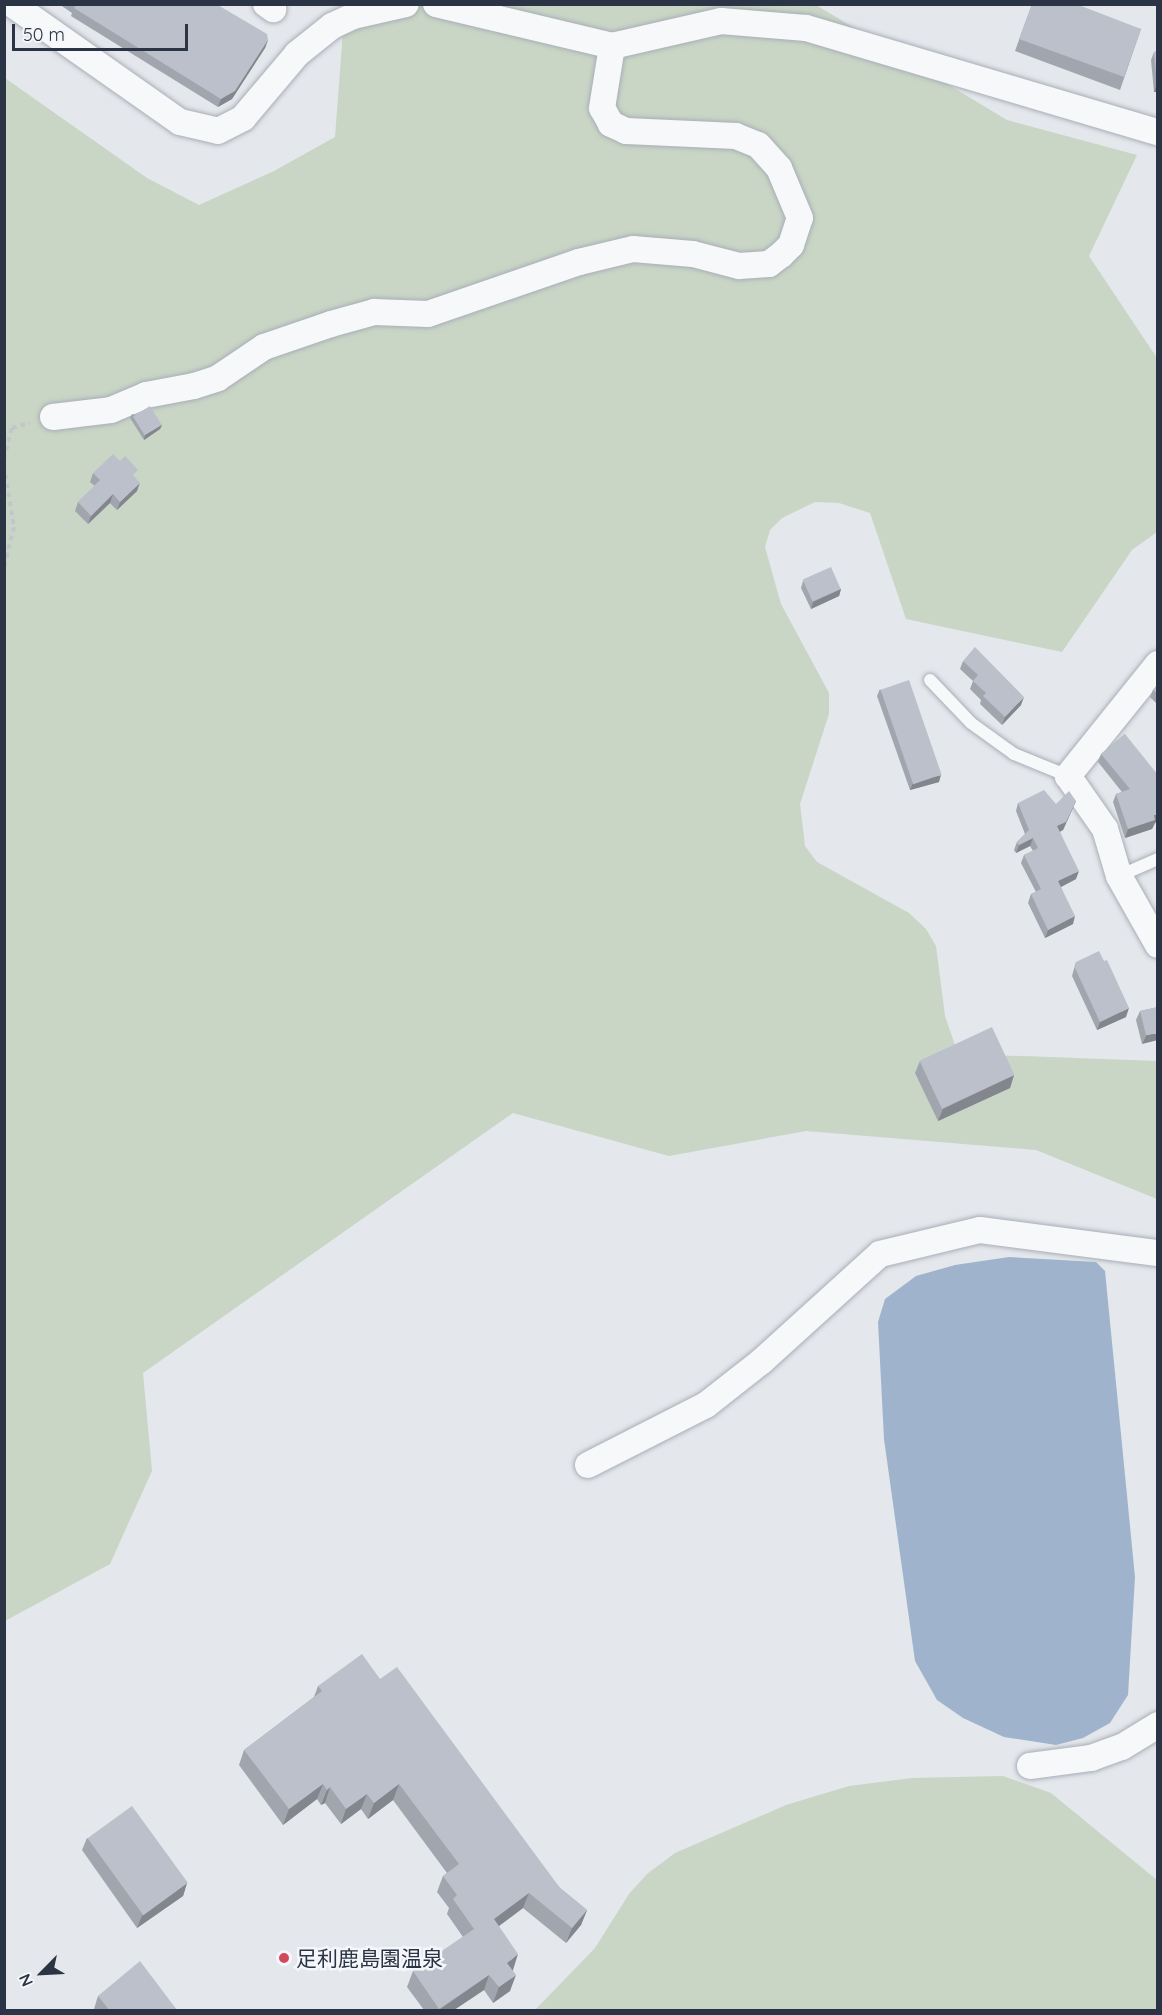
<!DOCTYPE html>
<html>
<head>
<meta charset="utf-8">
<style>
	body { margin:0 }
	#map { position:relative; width:1162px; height:2015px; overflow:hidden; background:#e4e7ec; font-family:Quicksand,"Noto Sans JP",sans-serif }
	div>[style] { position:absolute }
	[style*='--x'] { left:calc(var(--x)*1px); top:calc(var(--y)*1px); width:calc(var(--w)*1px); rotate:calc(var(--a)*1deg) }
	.green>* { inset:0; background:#c9d6c5 }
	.water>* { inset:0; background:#9fb4cc }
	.path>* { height:4px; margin-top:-2px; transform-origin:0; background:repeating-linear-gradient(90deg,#c2c5cb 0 4.5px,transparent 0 9px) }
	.roads { filter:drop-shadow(0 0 2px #a9aeb7) drop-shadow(0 0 2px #a9aeb7) }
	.service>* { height:12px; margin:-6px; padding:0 6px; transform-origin:6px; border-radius:6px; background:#f7f8fa }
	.minor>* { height:26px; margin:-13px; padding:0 13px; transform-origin:13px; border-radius:13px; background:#f7f8fa }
	.wall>* { inset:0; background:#a1a5ae }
	.shaded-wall>* { inset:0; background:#83868d }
	.building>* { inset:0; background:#bbc0ca; transform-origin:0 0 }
	.dots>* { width:16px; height:16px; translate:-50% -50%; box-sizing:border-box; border:3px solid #f4f6f9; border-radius:50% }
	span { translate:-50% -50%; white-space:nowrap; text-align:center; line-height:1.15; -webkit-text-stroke:5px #f4f6f9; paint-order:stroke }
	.poi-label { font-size:21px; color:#2b3445 }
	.left { translate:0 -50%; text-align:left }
	.frame { position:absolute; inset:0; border:6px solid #2b3445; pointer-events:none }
	.north { position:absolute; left:12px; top:1943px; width:60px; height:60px; -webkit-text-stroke:4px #f4f6f9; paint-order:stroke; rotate:246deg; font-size:16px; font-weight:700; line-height:24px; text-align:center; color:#2b3445 }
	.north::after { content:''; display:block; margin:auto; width:21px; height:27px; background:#2b3445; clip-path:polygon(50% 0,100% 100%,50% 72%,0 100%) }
	.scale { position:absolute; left:12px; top:24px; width:176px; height:27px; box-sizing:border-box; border:3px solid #2b3445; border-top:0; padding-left:8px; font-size:18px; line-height:21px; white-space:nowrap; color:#2b3445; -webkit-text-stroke:4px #f4f6f9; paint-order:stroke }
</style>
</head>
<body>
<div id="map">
	<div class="green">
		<i style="clip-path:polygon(345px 5px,816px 5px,1007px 120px,1137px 155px,1089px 256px,1157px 358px,1157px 532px,1132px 550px,1062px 652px,906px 619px,870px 513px,839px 503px,815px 502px,782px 518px,770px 530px,765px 547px,781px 604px,829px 693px,829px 714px,800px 804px,805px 846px,817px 862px,909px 913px,926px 929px,936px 946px,945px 1016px,955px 1045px,992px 1055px,1157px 1061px,1157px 1199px,1036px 1150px,806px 1131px,669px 1156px,513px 1113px,143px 1373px,152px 1471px,110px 1564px,5px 1621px,5px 78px,147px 178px,199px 205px,274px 171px,335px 137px)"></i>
		<i style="clip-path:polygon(1003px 1776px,1051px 1793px,1157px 1880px,1157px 2010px,535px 2010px,595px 1948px,629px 1894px,647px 1874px,675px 1853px,786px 1805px,849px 1786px,912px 1778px)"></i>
	</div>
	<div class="water">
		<i style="clip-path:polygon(1009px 1257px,1096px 1262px,1105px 1271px,1135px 1577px,1128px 1695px,1110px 1723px,1083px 1738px,1056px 1745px,1004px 1737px,963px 1718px,937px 1700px,915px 1661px,884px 1439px,878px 1322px,885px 1299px,916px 1276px,955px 1265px)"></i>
	</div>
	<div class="path">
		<i style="--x:4;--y:459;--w:32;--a:-76"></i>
		<i style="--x:12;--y:428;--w:19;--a:-16"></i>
		<i style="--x:4;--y:466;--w:62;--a:80.7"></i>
		<i style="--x:14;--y:527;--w:41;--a:104"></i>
	</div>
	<div class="roads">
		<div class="service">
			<i style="--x:930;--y:680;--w:59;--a:46.4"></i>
			<i style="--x:971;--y:723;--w:53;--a:35.8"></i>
			<i style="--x:1014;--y:754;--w:58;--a:22.2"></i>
			<i style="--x:1119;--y:876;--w:43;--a:-23.6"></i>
		</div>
		<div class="minor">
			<i style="--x:12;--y:4;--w:205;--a:35.1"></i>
			<i style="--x:180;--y:122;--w:39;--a:13"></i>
			<i style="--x:218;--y:131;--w:28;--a:-27"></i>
			<i style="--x:243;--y:118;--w:84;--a:-49.8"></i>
			<i style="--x:297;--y:54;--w:45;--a:-38.7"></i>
			<i style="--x:332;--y:26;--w:23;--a:-25"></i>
			<i style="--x:353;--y:16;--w:54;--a:-12.8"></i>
			<i style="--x:266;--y:4;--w:9;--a:36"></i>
			<i style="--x:436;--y:4;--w:181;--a:13.4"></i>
			<i style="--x:612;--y:46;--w:112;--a:-12.9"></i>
			<i style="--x:721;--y:21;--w:85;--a:4.7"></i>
			<i style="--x:806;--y:28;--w:367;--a:16.5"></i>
			<i style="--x:53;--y:417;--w:58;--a:-6.9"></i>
			<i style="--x:111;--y:410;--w:38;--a:-23"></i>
			<i style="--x:146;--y:395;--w:49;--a:-10.6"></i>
			<i style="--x:194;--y:386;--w:25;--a:-18"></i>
			<i style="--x:218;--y:378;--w:55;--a:-34"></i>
			<i style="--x:264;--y:347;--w:71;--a:-18.9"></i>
			<i style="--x:331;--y:324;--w:45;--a:-15.6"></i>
			<i style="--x:374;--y:312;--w:54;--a:2.1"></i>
			<i style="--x:428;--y:314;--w:160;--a:-19"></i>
			<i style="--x:579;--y:262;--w:56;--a:-13.5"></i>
			<i style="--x:633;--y:249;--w:60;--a:4.8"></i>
			<i style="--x:693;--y:254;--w:48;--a:14.6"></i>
			<i style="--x:739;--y:266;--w:30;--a:-4"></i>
			<i style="--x:769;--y:264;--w:15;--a:-37"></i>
			<i style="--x:781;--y:255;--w:14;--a:-45"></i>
			<i style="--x:791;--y:245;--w:28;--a:-72"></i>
			<i style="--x:800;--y:218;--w:54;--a:-112.8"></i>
			<i style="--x:779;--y:168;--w:31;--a:-132"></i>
			<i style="--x:758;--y:145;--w:24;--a:-158"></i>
			<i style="--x:736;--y:136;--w:110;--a:-177.4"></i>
			<i style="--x:626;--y:131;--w:17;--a:-155"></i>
			<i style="--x:611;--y:124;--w:18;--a:-119"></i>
			<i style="--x:602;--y:108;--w:63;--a:-80.8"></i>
			<i style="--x:1158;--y:664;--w:144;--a:128.8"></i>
			<i style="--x:1068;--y:776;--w:65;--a:55.1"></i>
			<i style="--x:1105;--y:829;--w:49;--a:73.4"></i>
			<i style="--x:1119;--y:876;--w:79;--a:60.5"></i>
			<i style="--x:588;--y:1465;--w:132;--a:-27"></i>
			<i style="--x:706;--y:1405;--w:71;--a:-38.2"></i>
			<i style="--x:762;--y:1361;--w:159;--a:-42.2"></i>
			<i style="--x:880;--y:1254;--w:103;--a:-13.5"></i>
			<i style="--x:980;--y:1230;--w:179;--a:7.4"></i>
			<i style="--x:1030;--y:1766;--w:62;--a:-7.5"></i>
			<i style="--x:1091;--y:1758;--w:33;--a:-20"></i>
			<i style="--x:1122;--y:1747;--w:42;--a:-31.4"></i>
		</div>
	</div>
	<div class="wall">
		<i style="clip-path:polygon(59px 4px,216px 4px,268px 40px,265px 48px,232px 99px,218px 107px,71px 16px,72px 13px)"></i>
		<i style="clip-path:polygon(1032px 4px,1141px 29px,1120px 90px,1015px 51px)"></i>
		<i style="clip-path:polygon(1158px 51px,1158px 92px,1154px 92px,1151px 60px,1154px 52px)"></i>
		<i style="clip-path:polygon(132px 414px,162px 425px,160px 429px,144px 440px,130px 418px)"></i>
		<i style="clip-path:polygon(93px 473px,135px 478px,137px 491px,117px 510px,110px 503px,88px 524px,75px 511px,78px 502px,95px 486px,90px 482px)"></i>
		<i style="clip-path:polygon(803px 581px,841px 589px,839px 596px,811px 609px,801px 588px)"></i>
		<i style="clip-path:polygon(963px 661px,1021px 705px,1002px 725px,980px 704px,981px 700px,970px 689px,973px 681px,960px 669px)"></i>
		<i style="clip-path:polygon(1158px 684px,1158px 705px,1150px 697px,1153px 690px)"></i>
		<i style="clip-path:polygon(880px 689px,939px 782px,910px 790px,877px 696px)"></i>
		<i style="clip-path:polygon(1125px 734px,1155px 823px,1152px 829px,1125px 838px,1113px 802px,1116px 794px,1122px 792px,1098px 762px,1101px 754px)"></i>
		<i style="clip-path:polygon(1076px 801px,1063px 830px,1060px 832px,1076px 879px,1061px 887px,1073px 924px,1045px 938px,1028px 903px,1031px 894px,1036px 892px,1021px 863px,1024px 855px,1033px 851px,1030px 846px,1016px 853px,1014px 850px,1017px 842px,1025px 834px,1016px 811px,1018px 803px,1056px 804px)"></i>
		<i style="clip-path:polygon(1076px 962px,1126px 1017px,1097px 1030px,1072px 976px)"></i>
		<i style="clip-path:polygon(1158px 1007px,1142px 1044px,1136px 1020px,1140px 1011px)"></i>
		<i style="clip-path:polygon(920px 1061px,1014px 1075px,1010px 1088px,938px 1121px,915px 1073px)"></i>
		<i style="clip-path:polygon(380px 1679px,560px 1888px,587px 1910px,581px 1925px,566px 1943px,523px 1908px,499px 1926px,513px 1970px,510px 1991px,493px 2003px,484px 1990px,454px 2010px,424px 2010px,407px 1987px,413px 1971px,463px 1937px,447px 1914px,449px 1908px,437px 1892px,443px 1876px,447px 1873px,393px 1800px,368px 1819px,361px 1809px,341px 1824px,325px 1803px,321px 1805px,317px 1799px,283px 1825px,239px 1765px,244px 1750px,314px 1697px,318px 1686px)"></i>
		<i style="clip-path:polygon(87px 1838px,187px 1883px,183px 1896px,137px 1928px,82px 1850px)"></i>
		<i style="clip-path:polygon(98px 1996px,177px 2010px,95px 2010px,94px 2009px)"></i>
	</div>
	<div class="shaded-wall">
		<i style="clip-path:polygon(268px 40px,265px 48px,232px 99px,218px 107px,221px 99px)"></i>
		<i style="clip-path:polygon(1157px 84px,1158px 92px,1154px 92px)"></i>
		<i style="clip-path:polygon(162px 425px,160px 429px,144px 440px,145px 435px)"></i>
		<i style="clip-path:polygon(140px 483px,137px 491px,117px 510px,120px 502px)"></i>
		<i style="clip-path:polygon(113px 494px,110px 503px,88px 524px,91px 516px)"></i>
		<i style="clip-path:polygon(841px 589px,839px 596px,811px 609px,813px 602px)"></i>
		<i style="clip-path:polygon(1024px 697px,1021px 705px,1002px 725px,1005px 717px)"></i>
		<i style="clip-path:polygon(941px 775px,939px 782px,910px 790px,913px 783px)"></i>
		<i style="clip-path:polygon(1076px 801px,1063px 830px,1054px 834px,1057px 826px)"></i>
		<i style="clip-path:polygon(1158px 814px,1158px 822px,1155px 823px,1152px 829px,1125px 838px,1128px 829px,1154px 815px)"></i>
		<i style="clip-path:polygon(1033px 838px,1030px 846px,1016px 853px,1019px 845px)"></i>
		<i style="clip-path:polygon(1079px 871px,1076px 879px,1055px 890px,1058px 881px)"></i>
		<i style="clip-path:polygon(1075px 916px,1073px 924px,1045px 938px,1048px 930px)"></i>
		<i style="clip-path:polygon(1129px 1008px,1126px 1017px,1097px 1030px,1100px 1022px)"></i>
		<i style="clip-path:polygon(1158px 1033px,1158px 1040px,1142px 1044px,1146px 1035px)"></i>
		<i style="clip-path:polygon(1014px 1075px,1010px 1088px,938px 1121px,943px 1109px)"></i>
		<i style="clip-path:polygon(323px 1784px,317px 1799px,283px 1825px,289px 1809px)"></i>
		<i style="clip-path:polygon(399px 1784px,393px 1800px,368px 1819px,374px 1803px)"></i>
		<i style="clip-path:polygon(330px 1787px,325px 1803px,321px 1805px,327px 1790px)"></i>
		<i style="clip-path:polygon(367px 1794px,361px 1809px,341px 1824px,346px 1809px)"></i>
		<i style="clip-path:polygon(187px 1883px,183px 1896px,137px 1928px,142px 1916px)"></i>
		<i style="clip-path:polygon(529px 1893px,523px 1908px,488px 1934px,494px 1919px)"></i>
		<i style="clip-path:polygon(587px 1910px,581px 1925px,566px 1943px,572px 1928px)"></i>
		<i style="clip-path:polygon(518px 1954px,513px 1970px,501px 1979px,507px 1963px)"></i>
		<i style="clip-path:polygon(489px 1975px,484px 1990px,454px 2010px,439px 2010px)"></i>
		<i style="clip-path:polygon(516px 1975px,510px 1991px,493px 2003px,499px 1987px)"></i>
	</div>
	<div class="building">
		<i style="clip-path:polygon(75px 4px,216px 4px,267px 34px,268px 40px,235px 91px,221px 99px,74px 8px,76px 5px)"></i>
		<i style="clip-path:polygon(1032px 4px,1076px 4px,1141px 29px,1124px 77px,1019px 39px)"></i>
		<i style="clip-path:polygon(1158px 51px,1158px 84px,1157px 84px,1154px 52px)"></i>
		<i style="left:150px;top:406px;width:22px;height:20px;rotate:58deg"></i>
		<i style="clip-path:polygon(113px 454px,120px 461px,125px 456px,138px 470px,133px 475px,140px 483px,120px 502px,113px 494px,91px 516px,78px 502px,100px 480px,93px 473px)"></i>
		<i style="left:831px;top:567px;width:24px;height:31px;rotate:66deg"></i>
		<i style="clip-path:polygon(975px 647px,1024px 697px,1005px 717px,983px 696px,986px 693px,973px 681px,978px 675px,963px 661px)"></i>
		<i style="left:909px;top:680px;width:100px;height:30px;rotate:71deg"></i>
		<i style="clip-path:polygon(1158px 684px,1158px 694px,1153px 690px)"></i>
		<i style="clip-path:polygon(1125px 734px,1158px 775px,1158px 814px,1154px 815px,1155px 820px,1128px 829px,1116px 794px,1130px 789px,1101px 754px)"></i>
		<i style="clip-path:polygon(1044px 790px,1056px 804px,1069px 791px,1076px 801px,1066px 822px,1057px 826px,1079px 871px,1058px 881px,1075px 916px,1048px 930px,1031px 894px,1041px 889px,1024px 855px,1038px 848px,1033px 838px,1019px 845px,1017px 842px,1029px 830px,1018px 803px)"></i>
		<i style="clip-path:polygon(1099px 951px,1104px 961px,1107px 960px,1129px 1008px,1100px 1022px,1075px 968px,1076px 962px)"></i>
		<i style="clip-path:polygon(1158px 1007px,1158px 1033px,1146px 1035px,1140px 1011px)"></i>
		<i style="left:992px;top:1027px;width:53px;height:80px;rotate:65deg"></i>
		<i style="clip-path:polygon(362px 1654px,380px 1679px,397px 1667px,560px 1888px,587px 1910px,572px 1928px,529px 1893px,494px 1919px,518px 1954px,507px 1963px,516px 1975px,499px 1987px,489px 1975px,439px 2009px,413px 1971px,474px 1929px,453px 1899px,457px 1895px,443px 1876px,459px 1864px,399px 1784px,374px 1803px,367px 1794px,346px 1809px,330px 1787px,327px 1790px,323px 1784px,289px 1809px,244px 1750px,322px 1691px,318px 1686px)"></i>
		<i style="left:132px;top:1806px;width:95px;height:55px;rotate:54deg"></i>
		<i style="clip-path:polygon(140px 1961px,177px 2010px,109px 2010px,98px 1996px)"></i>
	</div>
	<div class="dots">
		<i style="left:284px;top:1958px;background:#d1495b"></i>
	</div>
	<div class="poi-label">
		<span class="left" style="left:296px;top:1958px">足利鹿島園温泉</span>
	</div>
	<div class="frame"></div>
	<div class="north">N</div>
	<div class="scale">50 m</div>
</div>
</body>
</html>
